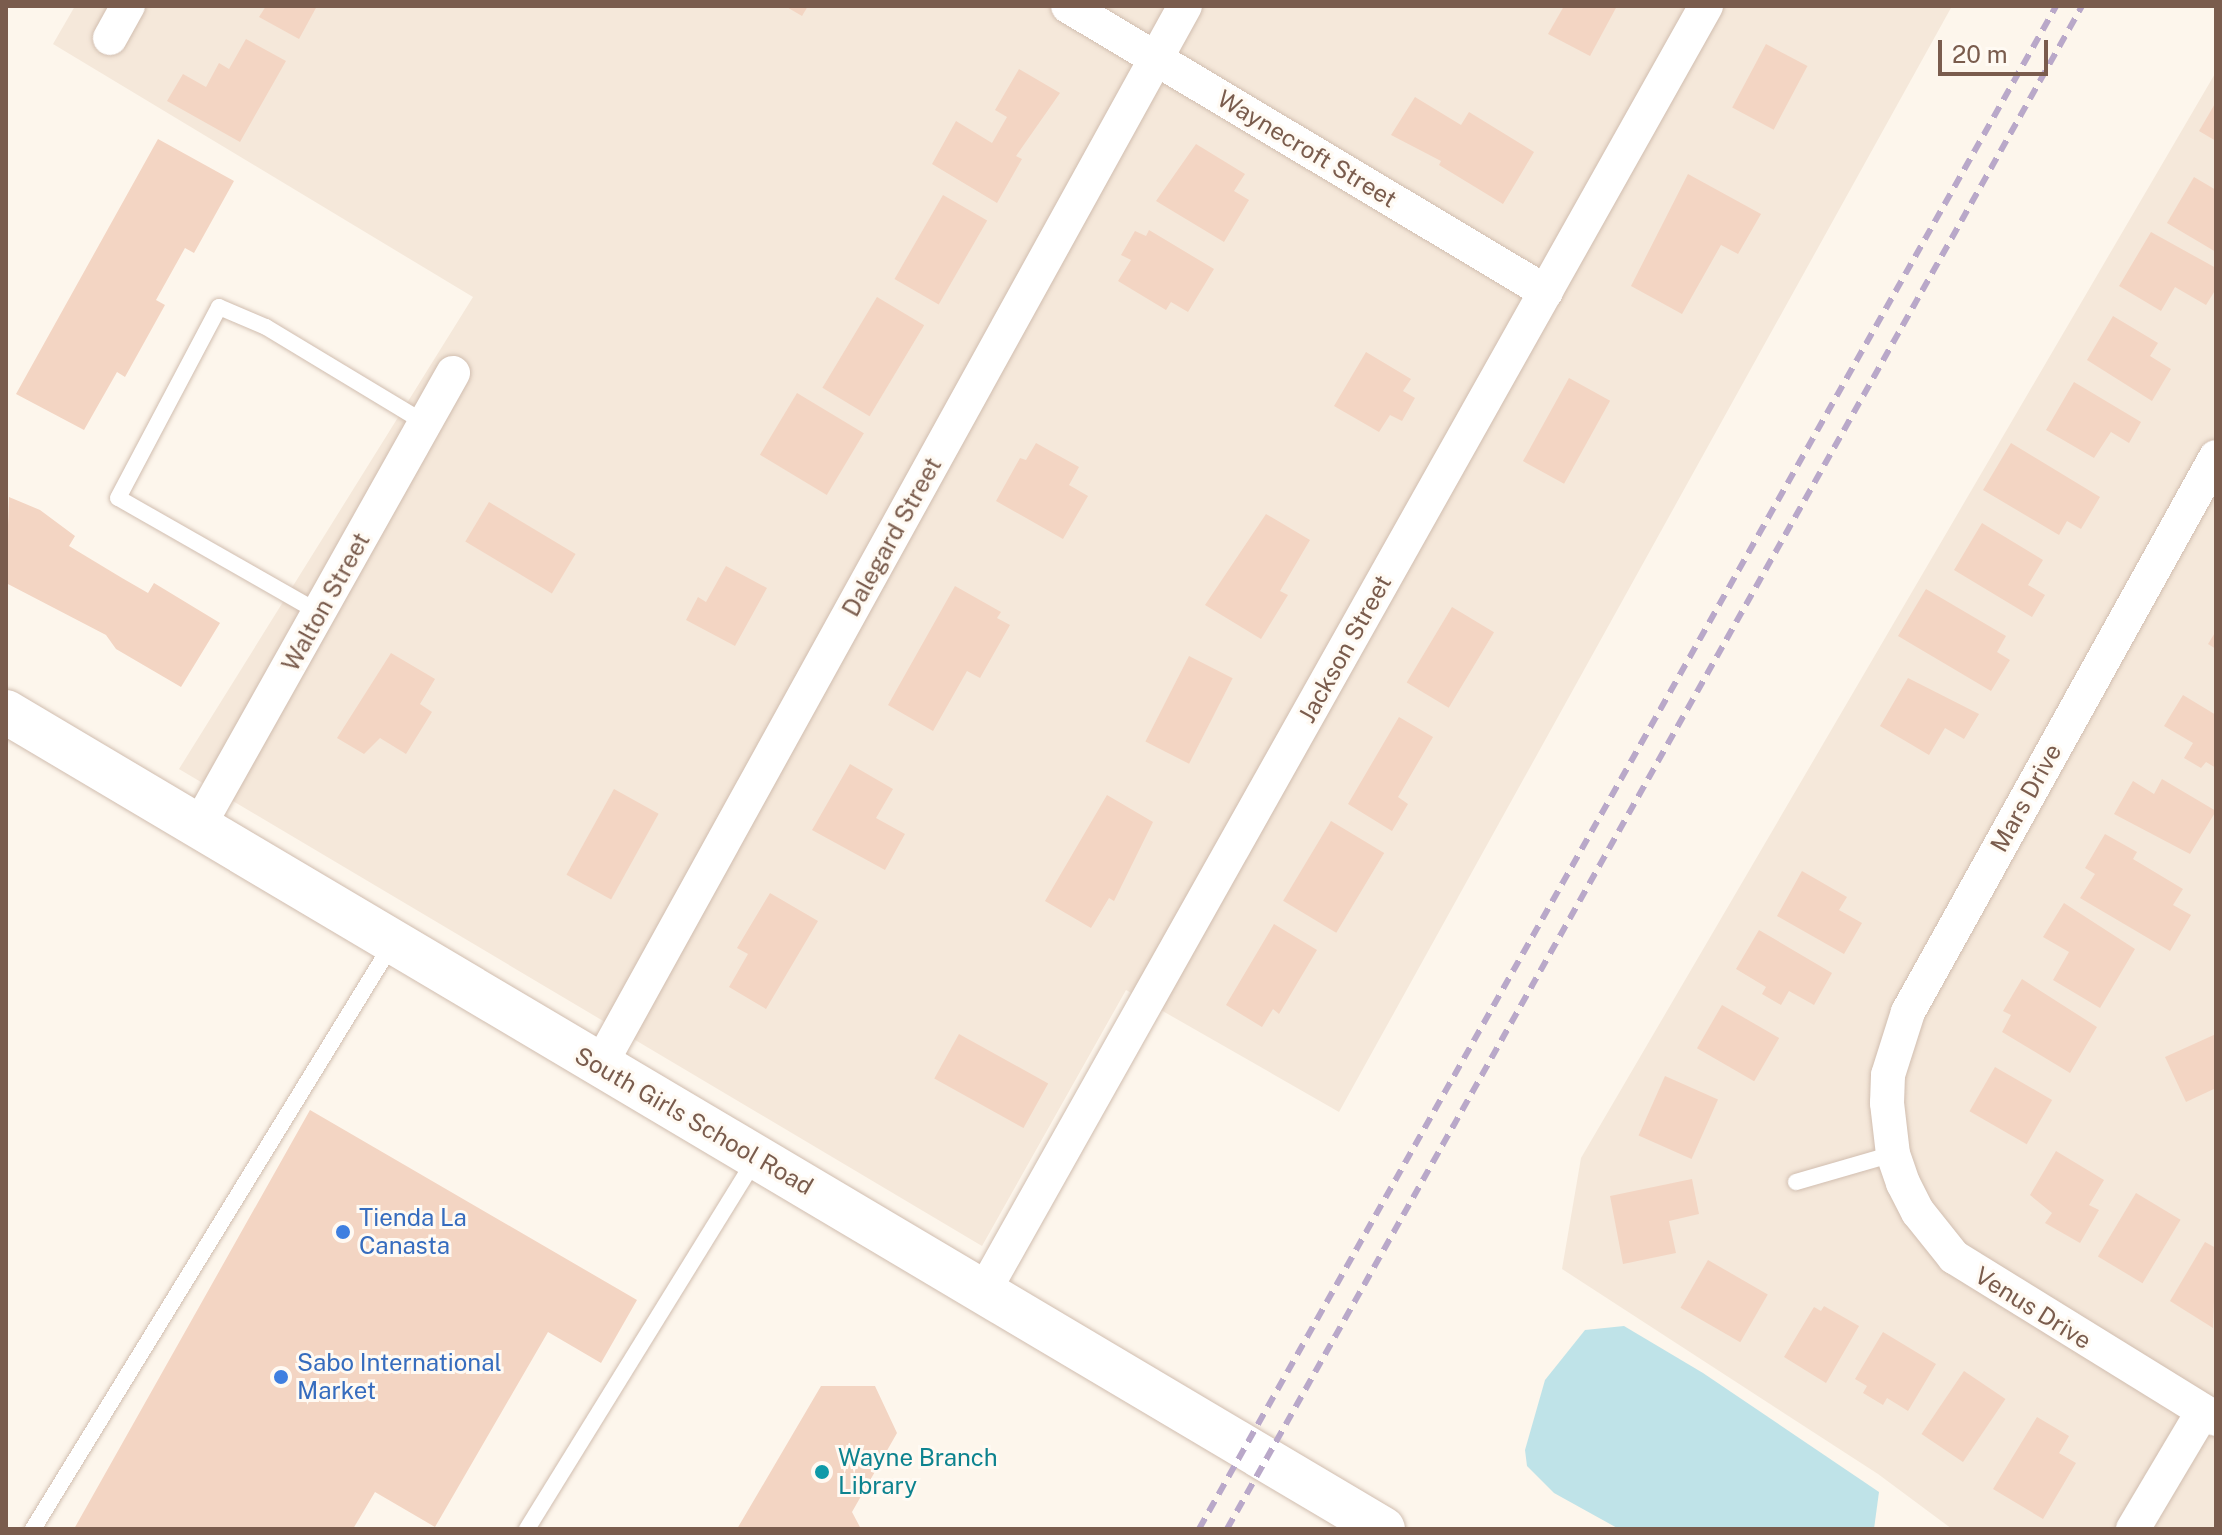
<!DOCTYPE html>
<html>
<head>
<meta charset="utf-8">
<style>
	body { margin:0 }
	#map { position:relative; width:2222px; height:1535px; overflow:hidden; background:#fdf6ec; font-family:"Public Sans",sans-serif }
	div>[style] { position:absolute }
	[style*='--x'] { left:calc(var(--x)*1px); top:calc(var(--y)*1px); width:calc(var(--w)*1px); rotate:calc(var(--a)*1deg) }
	.residential>* { inset:0; background:#f5e8da }
	.water>* { inset:0; background:#bfe3e8 }
	.building>* { inset:0; background:#f3d5c3; transform-origin:0 0 }
	.roads { filter:drop-shadow(0 0 2px #d1beb0) drop-shadow(0 0 2px #d1beb0) }
	.service>* { height:16px; margin:-8px; padding:0 8px; transform-origin:8px; border-radius:8px; background:#fff }
	.minor>* { height:34px; margin:-17px; padding:0 17px; transform-origin:17px; border-radius:17px; background:#fff }
	.secondary>* { height:44px; margin:-22px; padding:0 22px; transform-origin:22px; border-radius:22px; background:#fff }
	.rail>* { height:6px; margin-top:-3px; transform-origin:0; background:repeating-linear-gradient(90deg,#b9a8c9 0 12px,transparent 0 20px) }
	.dots>* { width:22px; height:22px; translate:-50% -50%; box-sizing:border-box; border:4px solid #fffaf3; border-radius:50% }
	span { translate:-50% -50%; white-space:nowrap; text-align:center; line-height:1.15; -webkit-text-stroke:6px #fffaf3; paint-order:stroke }
	.street-label { font-size:24px; color:#7a5c4d }
	.shop-label { font-size:24px; color:#366cbe }
	.left { translate:0 -50%; text-align:left }
	.culture-label { font-size:24px; color:#0d838f }
	.frame { position:absolute; inset:0; border:8px solid #7a5c4d; pointer-events:none }
	.scale { position:absolute; left:1938px; top:40px; width:110px; height:36px; box-sizing:border-box; border:4px solid #7a5c4d; border-top:0; padding-left:10px; font-size:24px; line-height:28px; white-space:nowrap; color:#7a5c4d; -webkit-text-stroke:6px #fffaf3; paint-order:stroke }
</style>
</head>
<body>
<div id="map">
	<div class="residential">
		<i style="clip-path:polygon(75px 6px,1952px 6px,1339px 1112px,1126px 990px,982px 1246px,179px 769px,473px 297px,53px 44px)"></i>
		<i style="clip-path:polygon(2216px 72px,2216px 1529px,1952px 1529px,1878px 1474px,1562px 1269px,1581px 1158px)"></i>
	</div>
	<div class="water">
		<i style="clip-path:polygon(1624px 1326px,1703px 1373px,1879px 1492px,1874px 1529px,1619px 1529px,1554px 1493px,1527px 1466px,1525px 1450px,1545px 1380px,1585px 1330px)"></i>
	</div>
	<div class="building">
		<i style="clip-path:polygon(266px 6px,317px 6px,299px 39px,259px 17px)"></i>
		<i style="clip-path:polygon(785px 6px,808px 6px,802px 16px)"></i>
		<i style="clip-path:polygon(1564px 6px,1617px 6px,1590px 56px,1548px 34px)"></i>
		<i style="clip-path:polygon(246px 39px,286px 61px,240px 142px,167px 101px,183px 74px,206px 87px,219px 63px,229px 69px)"></i>
		<i style="left:1766px;top:44px;width:47px;height:72px;rotate:28deg"></i>
		<i style="clip-path:polygon(1019px 69px,1060px 93px,1016px 156px,1022px 159px,997px 203px,932px 164px,956px 121px,992px 143px,1007px 117px,995px 110px)"></i>
		<i style="clip-path:polygon(1415px 97px,1461px 125px,1469px 112px,1534px 152px,1503px 204px,1439px 165px,1441px 161px,1391px 135px)"></i>
		<i style="clip-path:polygon(2216px 102px,2216px 141px,2199px 131px)"></i>
		<i style="clip-path:polygon(158px 139px,234px 181px,194px 253px,185px 248px,156px 300px,165px 305px,125px 377px,117px 372px,84px 430px,16px 394px)"></i>
		<i style="clip-path:polygon(1196px 144px,1245px 174px,1234px 191px,1249px 200px,1224px 242px,1156px 201px)"></i>
		<i style="clip-path:polygon(1688px 174px,1761px 214px,1738px 254px,1721px 245px,1682px 314px,1631px 286px)"></i>
		<i style="clip-path:polygon(2194px 177px,2216px 190px,2216px 252px,2167px 223px)"></i>
		<i style="left:943px;top:195px;width:51px;height:97px;rotate:30deg"></i>
		<i style="clip-path:polygon(1149px 230px,1214px 269px,1188px 312px,1171px 302px,1166px 310px,1118px 281px,1131px 260px,1121px 255px,1135px 231px,1146px 236px)"></i>
		<i style="clip-path:polygon(2151px 232px,2216px 268px,2216px 289px,2206px 305px,2175px 287px,2161px 311px,2119px 286px)"></i>
		<i style="left:877px;top:297px;width:55px;height:106px;rotate:31deg"></i>
		<i style="clip-path:polygon(2113px 316px,2158px 343px,2150px 356px,2171px 369px,2152px 401px,2087px 360px)"></i>
		<i style="clip-path:polygon(1366px 352px,1411px 379px,1403px 391px,1415px 398px,1402px 421px,1390px 415px,1379px 432px,1334px 406px)"></i>
		<i style="left:1569px;top:378px;width:47px;height:95px;rotate:29deg"></i>
		<i style="clip-path:polygon(2074px 382px,2141px 422px,2129px 443px,2111px 432px,2094px 458px,2046px 430px)"></i>
		<i style="left:797px;top:393px;width:78px;height:72px;rotate:31deg"></i>
		<i style="clip-path:polygon(1036px 443px,1079px 467px,1069px 485px,1088px 496px,1063px 539px,996px 501px,1020px 458px,1026px 460px)"></i>
		<i style="clip-path:polygon(2011px 443px,2100px 497px,2081px 529px,2067px 521px,2059px 535px,1983px 490px)"></i>
		<i style="clip-path:polygon(9px 497px,40px 510px,75px 536px,69px 546px,122px 578px,148px 593px,154px 583px,220px 623px,181px 687px,116px 649px,106px 635px,6px 583px)"></i>
		<i style="left:489px;top:502px;width:101px;height:46px;rotate:31deg"></i>
		<i style="clip-path:polygon(1266px 514px,1310px 540px,1280px 591px,1288px 595px,1261px 639px,1205px 605px)"></i>
		<i style="clip-path:polygon(1982px 523px,2043px 560px,2028px 585px,2045px 595px,2032px 617px,1954px 570px)"></i>
		<i style="clip-path:polygon(726px 566px,767px 588px,735px 646px,686px 620px,698px 597px,706px 602px)"></i>
		<i style="clip-path:polygon(955px 586px,1001px 612px,997px 618px,1010px 625px,980px 678px,967px 671px,933px 731px,888px 705px)"></i>
		<i style="clip-path:polygon(1926px 589px,2006px 636px,1997px 652px,2010px 660px,1991px 691px,1898px 636px)"></i>
		<i style="left:1452px;top:607px;width:49px;height:88px;rotate:31deg"></i>
		<i style="clip-path:polygon(2216px 631px,2216px 649px,2208px 644px)"></i>
		<i style="clip-path:polygon(391px 653px,435px 679px,420px 704px,432px 712px,406px 754px,380px 738px,364px 754px,337px 738px)"></i>
		<i style="left:1189px;top:656px;width:49px;height:96px;rotate:27deg"></i>
		<i style="clip-path:polygon(1908px 678px,1979px 714px,1964px 739px,1945px 728px,1929px 755px,1880px 726px)"></i>
		<i style="clip-path:polygon(2183px 695px,2216px 715px,2216px 768px,2206px 762px,2201px 768px,2184px 758px,2193px 743px,2164px 726px)"></i>
		<i style="clip-path:polygon(1399px 717px,1433px 737px,1398px 797px,1408px 804px,1392px 831px,1348px 804px)"></i>
		<i style="clip-path:polygon(850px 764px,893px 789px,876px 818px,905px 834px,885px 870px,812px 830px)"></i>
		<i style="clip-path:polygon(2162px 779px,2216px 811px,2190px 854px,2114px 814px,2133px 781px,2154px 794px)"></i>
		<i style="left:614px;top:789px;width:51px;height:98px;rotate:29deg"></i>
		<i style="clip-path:polygon(1107px 795px,1153px 822px,1114px 901px,1109px 898px,1091px 928px,1045px 901px)"></i>
		<i style="left:1331px;top:821px;width:62px;height:93px;rotate:31deg"></i>
		<i style="clip-path:polygon(2105px 834px,2137px 852px,2133px 859px,2183px 889px,2173px 905px,2191px 915px,2170px 951px,2080px 898px,2095px 874px,2085px 868px)"></i>
		<i style="clip-path:polygon(1802px 871px,1847px 897px,1839px 910px,1862px 923px,1844px 954px,1777px 916px)"></i>
		<i style="clip-path:polygon(770px 893px,818px 921px,766px 1009px,729px 987px,748px 954px,737px 948px)"></i>
		<i style="clip-path:polygon(2064px 903px,2135px 949px,2100px 1008px,2053px 980px,2069px 952px,2043px 937px)"></i>
		<i style="clip-path:polygon(1274px 924px,1317px 950px,1279px 1014px,1273px 1009px,1262px 1027px,1226px 1005px)"></i>
		<i style="clip-path:polygon(1759px 930px,1832px 973px,1814px 1005px,1789px 991px,1781px 1005px,1762px 994px,1766px 987px,1736px 969px)"></i>
		<i style="clip-path:polygon(2022px 979px,2097px 1027px,2070px 1073px,2002px 1032px,2011px 1015px,2003px 1011px)"></i>
		<i style="left:1722px;top:1005px;width:66px;height:50px;rotate:30deg"></i>
		<i style="left:959px;top:1034px;width:102px;height:51px;rotate:29deg"></i>
		<i style="clip-path:polygon(2216px 1034px,2216px 1088px,2186px 1102px,2165px 1057px)"></i>
		<i style="left:1995px;top:1067px;width:66px;height:51px;rotate:30deg"></i>
		<i style="left:1665px;top:1076px;width:58px;height:65px;rotate:24deg"></i>
		<i style="clip-path:polygon(310px 1110px,637px 1300px,601px 1363px,548px 1332px,435px 1527px,375px 1492px,353px 1529px,74px 1529px)"></i>
		<i style="clip-path:polygon(2056px 1151px,2104px 1180px,2089px 1205px,2099px 1210px,2080px 1243px,2045px 1223px,2052px 1213px,2030px 1195px)"></i>
		<i style="clip-path:polygon(1692px 1179px,1699px 1214px,1669px 1221px,1676px 1253px,1623px 1264px,1610px 1196px)"></i>
		<i style="left:2136px;top:1193px;width:52px;height:74px;rotate:31deg"></i>
		<i style="clip-path:polygon(2205px 1242px,2216px 1248px,2213px 1328px,2170px 1301px)"></i>
		<i style="left:1708px;top:1260px;width:69px;height:55px;rotate:30deg"></i>
		<i style="clip-path:polygon(1824px 1306px,1859px 1326px,1826px 1383px,1784px 1357px,1814px 1307px,1821px 1311px)"></i>
		<i style="clip-path:polygon(1883px 1332px,1936px 1364px,1908px 1411px,1887px 1398px,1883px 1405px,1863px 1393px,1867px 1386px,1855px 1379px)"></i>
		<i style="left:1964px;top:1371px;width:50px;height:76px;rotate:34deg"></i>
		<i style="clip-path:polygon(821px 1386px,875px 1386px,897px 1433px,852px 1512px,861px 1529px,737px 1529px)"></i>
		<i style="clip-path:polygon(2037px 1417px,2069px 1436px,2059px 1453px,2076px 1463px,2043px 1519px,1993px 1489px)"></i>
	</div>
	<div class="roads">
		<div class="service">
			<i style="--x:320;--y:613;--w:232;--a:-150.3"></i>
			<i style="--x:118;--y:498;--w:216;--a:-62.1"></i>
			<i style="--x:219;--y:307;--w:51;--a:23.1"></i>
			<i style="--x:266;--y:327;--w:186;--a:31.1"></i>
			<i style="--x:1796;--y:1182;--w:101;--a:-16.1"></i>
			<i style="--x:33;--y:1529;--w:686;--a:-58.46"></i>
			<i style="--x:527;--y:1529;--w:434;--a:-58.3"></i>
		</div>
		<div class="minor">
			<i style="--x:1068;--y:6;--w:557;--a:30.89"></i>
			<i style="--x:110;--y:38;--w:37;--a:-61"></i>
			<i style="--x:2216;--y:457;--w:635;--a:119.03"></i>
			<i style="--x:1908;--y:1012;--w:66;--a:107.6"></i>
			<i style="--x:1888;--y:1075;--w:28;--a:92"></i>
			<i style="--x:1887;--y:1103;--w:51;--a:83.3"></i>
			<i style="--x:1893;--y:1154;--w:31;--a:71"></i>
			<i style="--x:1903;--y:1183;--w:33;--a:63"></i>
			<i style="--x:1918;--y:1212;--w:58;--a:51.3"></i>
			<i style="--x:1954;--y:1257;--w:308;--a:31.7"></i>
			<i style="--x:197;--y:829;--w:523;--a:-60.69"></i>
			<i style="--x:599;--y:1067;--w:1212;--a:-61.09"></i>
			<i style="--x:984;--y:1291;--w:1474;--a:-60.67"></i>
			<i style="--x:2133;--y:1529;--w:137;--a:-59.3"></i>
		</div>
		<div class="secondary">
			<i style="--x:6;--y:712;--w:1601;--a:30.68"></i>
		</div>
	</div>
	<div class="rail">
		<i style="--x:1199;--y:1529;--w:1748;--a:-60.63"></i>
		<i style="--x:1227;--y:1529;--w:1747;--a:-60.69"></i>
	</div>
	<div class="dots">
		<i style="left:343px;top:1232px;background:#3f7fe0"></i>
		<i style="left:281px;top:1377px;background:#3f7fe0"></i>
		<i style="left:822px;top:1472px;background:#0f9aa8"></i>
	</div>
	<div class="street-label">
		<span style="left:1307px;top:149px;rotate:31deg">Waynecroft Street</span>
		<span style="left:892px;top:537px;rotate:-61deg">Dalegard Street</span>
		<span style="left:326px;top:602px;rotate:-61deg">Walton Street</span>
		<span style="left:1345px;top:649px;rotate:-61deg">Jackson Street</span>
		<span style="left:2026px;top:798px;rotate:-61deg">Mars Drive</span>
		<span style="left:694px;top:1121px;rotate:30deg">South Girls School Road</span>
		<span style="left:2033px;top:1308px;rotate:32deg">Venus Drive</span>
	</div>
	<div class="shop-label">
		<span class="left" style="left:359px;top:1232px">Tienda La<br>Canasta</span>
		<span class="left" style="left:297px;top:1377px">Sabo International<br>Market</span>
	</div>
	<div class="culture-label">
		<span class="left" style="left:838px;top:1472px">Wayne Branch<br>Library</span>
	</div>
	<div class="frame"></div>
	<div class="scale">20 m</div>
</div>
</body>
</html>
